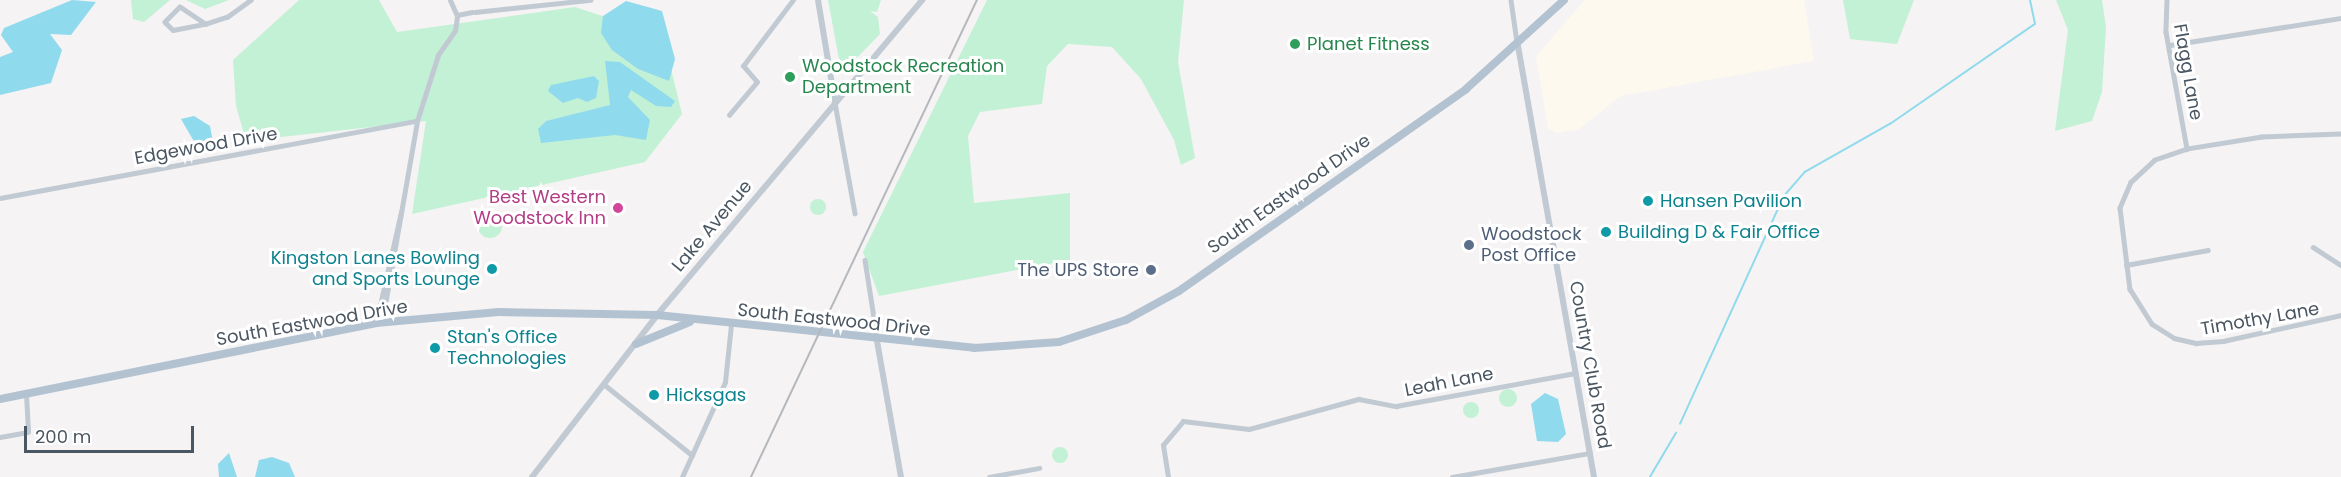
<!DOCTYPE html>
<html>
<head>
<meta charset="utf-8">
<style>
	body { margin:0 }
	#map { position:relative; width:2341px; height:477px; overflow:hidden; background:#f5f3f3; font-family:Poppins,sans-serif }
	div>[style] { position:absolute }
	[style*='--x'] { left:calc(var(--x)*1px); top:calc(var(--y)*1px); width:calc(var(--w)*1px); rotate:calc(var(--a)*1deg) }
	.commercial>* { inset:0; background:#fdf9ef }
	.green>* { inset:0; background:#c3f1d5 }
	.round { border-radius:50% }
	.water>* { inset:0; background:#90daee }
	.stream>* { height:1.5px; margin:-0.75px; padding:0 0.75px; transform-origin:0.75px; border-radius:0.75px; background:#90daee }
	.minor>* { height:4.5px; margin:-2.25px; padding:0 2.25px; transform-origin:2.25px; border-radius:2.25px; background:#c1cad2 }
	.tertiary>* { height:6px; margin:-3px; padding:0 3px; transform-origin:3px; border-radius:3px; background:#c1cad2 }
	.primary>* { height:8px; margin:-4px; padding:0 4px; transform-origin:4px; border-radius:4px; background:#b3c2d1 }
	.rail>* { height:1.5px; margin:-0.75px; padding:0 0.75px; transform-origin:0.75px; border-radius:0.75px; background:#b5b8bd }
	.dots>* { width:16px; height:16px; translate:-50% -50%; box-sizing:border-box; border:3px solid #fff; border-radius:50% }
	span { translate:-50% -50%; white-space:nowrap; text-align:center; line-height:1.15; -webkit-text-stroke:6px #fff; paint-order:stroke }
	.leisure-label { font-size:18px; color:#27864d }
	.left { translate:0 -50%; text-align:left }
	.street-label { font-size:18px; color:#4a5661 }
	.hotel-label { font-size:18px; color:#b23c85 }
	.right { translate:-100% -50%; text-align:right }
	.culture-label { font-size:18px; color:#0d838f }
	.service-label { font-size:18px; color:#4e5e75 }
	.scale { position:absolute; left:24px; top:426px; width:170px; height:27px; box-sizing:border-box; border:3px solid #4a5661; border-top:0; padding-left:8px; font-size:18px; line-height:21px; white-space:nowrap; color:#4a5661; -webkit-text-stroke:4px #fff; paint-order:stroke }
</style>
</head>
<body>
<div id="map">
	<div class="commercial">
		<i style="clip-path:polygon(1585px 0,1804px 0,1814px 61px,1621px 96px,1579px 129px,1556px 133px,1548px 128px,1536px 56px)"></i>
	</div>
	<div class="green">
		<i style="clip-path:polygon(131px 0,170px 0,144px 22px,133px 19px)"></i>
		<i style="clip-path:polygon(186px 0,229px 0,205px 9px)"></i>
		<i style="clip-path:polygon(299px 0,379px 0,397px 32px,575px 7px,663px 36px,682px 114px,645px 162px,412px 214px,426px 121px,246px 141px,236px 106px,233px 60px)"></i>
		<i style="clip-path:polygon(828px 0,881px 0,877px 12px,870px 11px,878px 17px,880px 34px,848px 67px,839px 59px)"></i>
		<i style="clip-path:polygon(987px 0,1184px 0,1178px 62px,1195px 158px,1181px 165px,1174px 140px,1141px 79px,1112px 47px,1068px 44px,1047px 66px,1042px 104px,980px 112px,968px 136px,974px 203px,1070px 193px,1070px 260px,879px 296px,863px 252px)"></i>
		<i style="clip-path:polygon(1843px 0,1914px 0,1897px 44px,1850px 39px)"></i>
		<i style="clip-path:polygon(2056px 0,2102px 0,2106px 27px,2102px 92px,2092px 121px,2055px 131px,2068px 30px)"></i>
		<i class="round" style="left:810px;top:199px;width:16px;height:16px"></i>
		<i class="round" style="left:478px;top:214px;width:24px;height:24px"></i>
		<i class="round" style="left:1499px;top:389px;width:18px;height:18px"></i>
		<i class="round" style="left:1463px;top:402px;width:16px;height:16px"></i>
		<i class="round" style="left:1052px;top:447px;width:16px;height:16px"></i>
	</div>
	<div class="water">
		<i style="clip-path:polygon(72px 0,96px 2px,71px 35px,50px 34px,62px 50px,51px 83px,0 95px,0 57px,13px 52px,1px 35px,4px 28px)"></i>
		<i style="clip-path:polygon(626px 1px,662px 11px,675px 59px,669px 81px,638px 69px,612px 50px,601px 33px,603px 16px)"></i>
		<i style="clip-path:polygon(605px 61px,620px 62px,675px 101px,671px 107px,656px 106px,631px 90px,628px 97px,650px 120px,646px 140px,615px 135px,541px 143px,538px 129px,546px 121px,610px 105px)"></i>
		<i style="clip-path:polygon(594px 76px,599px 81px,596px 98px,587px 102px,578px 98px,563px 103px,548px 91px,551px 85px)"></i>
		<i style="clip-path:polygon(194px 116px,210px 126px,214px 148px,196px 145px,181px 119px)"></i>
		<i style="clip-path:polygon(1545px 393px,1558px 399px,1566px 434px,1558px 442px,1537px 441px,1531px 404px)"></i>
		<i style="clip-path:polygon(229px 453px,237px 477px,219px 477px,218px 464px)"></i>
		<i style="clip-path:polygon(272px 457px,289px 463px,295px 477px,255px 477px,259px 460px)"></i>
	</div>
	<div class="stream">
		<i style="--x:1680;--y:424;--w:251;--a:-65.5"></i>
		<i style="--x:1784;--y:196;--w:32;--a:-49"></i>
		<i style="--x:1805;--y:172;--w:98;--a:-29.5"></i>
		<i style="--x:1890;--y:124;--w:176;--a:-34.6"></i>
		<i style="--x:2035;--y:24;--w:25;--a:-102"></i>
		<i style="--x:1650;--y:477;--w:51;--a:-59.4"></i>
	</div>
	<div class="minor">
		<i style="--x:1511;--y:0;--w:42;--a:81.9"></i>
		<i style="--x:2167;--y:0;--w:32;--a:92"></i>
		<i style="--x:2166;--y:32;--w:119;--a:79.8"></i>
		<i style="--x:475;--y:12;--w:116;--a:-6"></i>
		<i style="--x:457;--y:15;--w:15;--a:-11"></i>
		<i style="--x:205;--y:24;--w:30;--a:-146"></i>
		<i style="--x:180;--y:7;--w:21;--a:135"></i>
		<i style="--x:165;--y:22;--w:11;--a:45"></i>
		<i style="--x:173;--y:30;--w:33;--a:-11"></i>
		<i style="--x:205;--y:24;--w:23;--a:-18"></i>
		<i style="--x:227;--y:17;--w:29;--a:-36"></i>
		<i style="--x:2170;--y:45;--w:173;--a:-9"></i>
		<i style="--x:835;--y:103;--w:112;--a:79.7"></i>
		<i style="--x:729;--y:115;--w:43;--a:-49.7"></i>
		<i style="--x:757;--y:82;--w:21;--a:-131"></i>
		<i style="--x:743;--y:66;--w:83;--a:-52.9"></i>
		<i style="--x:2341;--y:134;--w:79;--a:177.8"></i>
		<i style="--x:2262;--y:137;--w:76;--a:170.9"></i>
		<i style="--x:2187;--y:149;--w:34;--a:161"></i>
		<i style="--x:2155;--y:160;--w:33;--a:137"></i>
		<i style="--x:2131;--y:182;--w:28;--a:113"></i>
		<i style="--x:2120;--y:208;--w:82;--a:83"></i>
		<i style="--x:2130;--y:289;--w:41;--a:57.8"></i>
		<i style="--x:2152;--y:324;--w:26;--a:32"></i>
		<i style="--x:2174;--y:338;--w:23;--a:13"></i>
		<i style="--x:2196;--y:343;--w:27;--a:-4"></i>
		<i style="--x:2223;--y:341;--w:121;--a:-12.4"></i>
		<i style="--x:0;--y:198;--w:424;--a:-10.5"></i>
		<i style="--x:2313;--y:247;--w:33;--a:33"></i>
		<i style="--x:865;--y:260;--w:78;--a:81.1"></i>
		<i style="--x:2126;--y:265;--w:83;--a:-10.4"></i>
		<i style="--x:382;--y:322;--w:204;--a:-80.1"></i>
		<i style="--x:417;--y:121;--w:69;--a:-72.3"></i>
		<i style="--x:438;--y:55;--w:29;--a:-55"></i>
		<i style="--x:455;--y:31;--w:15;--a:-82"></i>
		<i style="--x:457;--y:16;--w:17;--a:-114"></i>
		<i style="--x:376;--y:323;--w:114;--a:-77.3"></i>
		<i style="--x:605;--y:385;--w:112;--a:38.8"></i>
		<i style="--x:0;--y:437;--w:28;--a:-10"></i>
		<i style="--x:28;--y:432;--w:38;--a:-93"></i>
		<i style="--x:682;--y:477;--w:104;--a:-65.6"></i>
		<i style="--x:725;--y:382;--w:57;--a:-84"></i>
		<i style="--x:989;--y:477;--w:51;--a:-10.2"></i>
		<i style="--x:1168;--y:477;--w:32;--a:-99"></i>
		<i style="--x:1163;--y:445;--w:31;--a:-50"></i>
		<i style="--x:1183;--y:421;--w:66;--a:6.9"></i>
		<i style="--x:1249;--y:429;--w:114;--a:-15.3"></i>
		<i style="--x:1359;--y:399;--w:38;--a:11"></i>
		<i style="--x:1396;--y:406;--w:182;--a:-10.4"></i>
		<i style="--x:1452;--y:477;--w:140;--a:-9.9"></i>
	</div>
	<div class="tertiary">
		<i style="--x:818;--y:0;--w:104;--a:80.6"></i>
		<i style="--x:1518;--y:46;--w:438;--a:80"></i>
		<i style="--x:877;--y:341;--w:138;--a:80"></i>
		<i style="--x:532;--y:477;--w:205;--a:-52.3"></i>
		<i style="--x:657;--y:315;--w:412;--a:-49.9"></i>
	</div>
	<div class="primary">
		<i style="--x:636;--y:344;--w:58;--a:-22.2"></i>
		<i style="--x:0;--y:399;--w:384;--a:-11.4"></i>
		<i style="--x:376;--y:323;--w:123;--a:-5.1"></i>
		<i style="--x:499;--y:312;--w:158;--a:1.1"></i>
		<i style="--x:657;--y:315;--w:319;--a:5.9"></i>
		<i style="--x:974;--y:348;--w:85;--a:-4"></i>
		<i style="--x:1059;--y:342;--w:71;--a:-18.2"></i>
		<i style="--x:1126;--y:320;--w:60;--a:-28.7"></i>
		<i style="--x:1179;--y:291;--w:351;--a:-35.1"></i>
		<i style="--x:1466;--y:89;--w:132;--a:-42.2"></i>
	</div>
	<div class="rail">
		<i style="--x:751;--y:477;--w:528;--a:-64.65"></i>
	</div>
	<div class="dots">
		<i style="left:1295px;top:44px;background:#2e9e5b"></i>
		<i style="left:790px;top:77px;background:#2e9e5b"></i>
		<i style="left:1648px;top:201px;background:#0f9aa8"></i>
		<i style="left:618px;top:208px;background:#d1479c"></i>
		<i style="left:1606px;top:232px;background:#0f9aa8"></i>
		<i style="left:1469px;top:245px;background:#5c6f8a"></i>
		<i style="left:492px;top:269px;background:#0f9aa8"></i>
		<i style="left:1151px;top:270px;background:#5c6f8a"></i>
		<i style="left:435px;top:348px;background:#0f9aa8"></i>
		<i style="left:654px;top:395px;background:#0f9aa8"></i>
	</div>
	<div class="leisure-label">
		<span class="left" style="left:1307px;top:44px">Planet Fitness</span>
		<span class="left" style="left:802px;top:77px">Woodstock Recreation<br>Department</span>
	</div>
	<div class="street-label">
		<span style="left:2188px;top:72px;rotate:80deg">Flagg Lane</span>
		<span style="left:206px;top:146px;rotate:-10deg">Edgewood Drive</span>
		<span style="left:1289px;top:194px;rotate:-35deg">South Eastwood Drive</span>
		<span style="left:712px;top:226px;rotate:-50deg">Lake Avenue</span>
		<span style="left:2260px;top:319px;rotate:-10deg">Timothy Lane</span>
		<span style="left:834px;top:320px;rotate:6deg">South Eastwood Drive</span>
		<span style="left:312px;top:323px;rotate:-10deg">South Eastwood Drive</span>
		<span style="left:1590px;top:365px;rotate:80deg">Country Club Road</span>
		<span style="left:1449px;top:382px;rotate:-11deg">Leah Lane</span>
	</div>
	<div class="hotel-label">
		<span class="right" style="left:606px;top:208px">Best Western<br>Woodstock Inn</span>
	</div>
	<div class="culture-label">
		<span class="left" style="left:1660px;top:201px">Hansen Pavilion</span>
		<span class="left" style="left:1618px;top:232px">Building D &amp; Fair Office</span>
		<span class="right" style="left:480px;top:269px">Kingston Lanes Bowling<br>and Sports Lounge</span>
		<span class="left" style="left:447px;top:348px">Stan's Office<br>Technologies</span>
		<span class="left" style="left:666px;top:395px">Hicksgas</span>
	</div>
	<div class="service-label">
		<span class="left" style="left:1481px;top:245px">Woodstock<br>Post Office</span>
		<span class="right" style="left:1139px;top:270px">The UPS Store</span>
	</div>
	<div class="scale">200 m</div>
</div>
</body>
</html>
